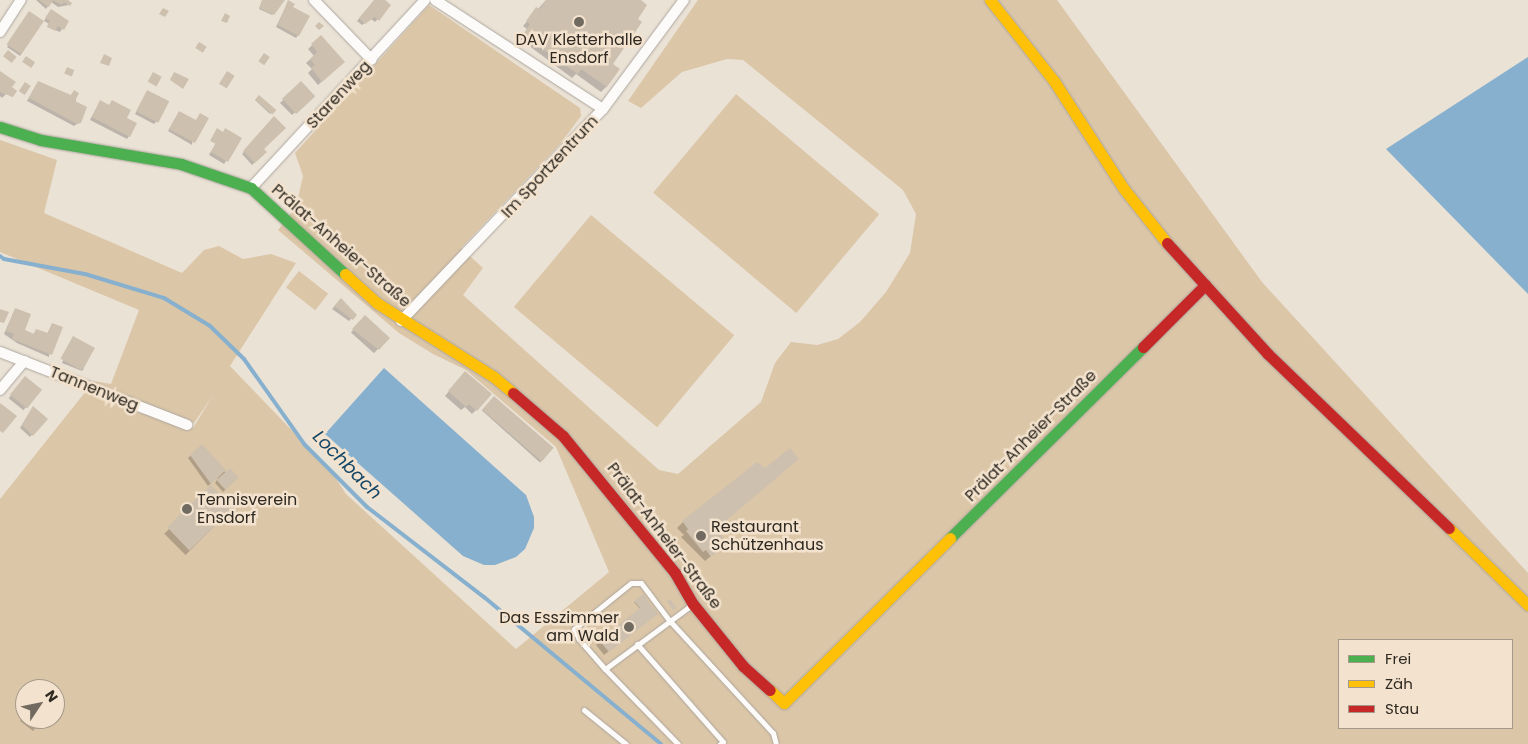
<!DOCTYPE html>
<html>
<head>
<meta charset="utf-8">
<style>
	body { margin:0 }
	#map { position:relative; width:1528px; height:744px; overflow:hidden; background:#ebe2d6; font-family:Poppins,sans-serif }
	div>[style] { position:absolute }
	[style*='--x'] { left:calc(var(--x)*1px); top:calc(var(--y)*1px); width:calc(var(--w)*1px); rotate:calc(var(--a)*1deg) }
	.green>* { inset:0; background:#dcc6a8; transform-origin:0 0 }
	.water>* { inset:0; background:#86b0ce }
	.shadow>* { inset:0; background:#0003; transform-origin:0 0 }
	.stream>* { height:4px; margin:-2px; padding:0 2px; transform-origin:2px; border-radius:2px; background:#86b0ce }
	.building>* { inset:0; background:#cdc0ae; transform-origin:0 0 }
	.roads { filter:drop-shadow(0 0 1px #aca69d) drop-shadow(0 0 1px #aca69d) }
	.lane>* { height:5px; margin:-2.5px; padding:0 2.5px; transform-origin:2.5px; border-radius:2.5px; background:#fcfbf9 }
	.street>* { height:10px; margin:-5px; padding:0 5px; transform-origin:5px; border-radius:5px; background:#fcfbf9 }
	.fast>* { height:11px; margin:-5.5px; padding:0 5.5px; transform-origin:5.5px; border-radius:5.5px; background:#4caf50 }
	.slow>* { height:11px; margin:-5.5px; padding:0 5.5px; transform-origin:5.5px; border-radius:5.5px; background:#ffc107 }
	.jam>* { height:11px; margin:-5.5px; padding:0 5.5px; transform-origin:5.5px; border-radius:5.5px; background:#c62828 }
	.dots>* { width:14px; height:14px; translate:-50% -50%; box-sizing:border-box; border:2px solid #f3e3ce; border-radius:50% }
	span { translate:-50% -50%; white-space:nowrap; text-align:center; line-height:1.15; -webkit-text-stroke:5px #f3e3ce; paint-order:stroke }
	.poi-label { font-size:16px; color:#2f2921 }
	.left { translate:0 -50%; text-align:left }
	.right { translate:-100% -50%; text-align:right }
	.street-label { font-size:16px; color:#2f2921 }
	.water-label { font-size:18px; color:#144667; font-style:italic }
	.legend { position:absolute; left:1338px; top:639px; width:175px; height:90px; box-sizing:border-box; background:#f3e3ce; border:1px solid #a59989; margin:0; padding:6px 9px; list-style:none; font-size:15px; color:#2f2921 }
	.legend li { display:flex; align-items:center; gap:10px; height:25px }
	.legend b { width:25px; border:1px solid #a59989 }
	.north { position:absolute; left:15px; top:679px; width:50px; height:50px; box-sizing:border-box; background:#f3e3ce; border:1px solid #a59989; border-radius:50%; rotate:56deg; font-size:14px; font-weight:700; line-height:20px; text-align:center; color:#2f2921 }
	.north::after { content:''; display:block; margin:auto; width:18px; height:22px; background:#716a60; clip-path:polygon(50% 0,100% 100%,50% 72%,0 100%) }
</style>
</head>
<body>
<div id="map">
	<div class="green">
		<i style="clip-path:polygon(evenodd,698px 0,1057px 0,1262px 282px,1528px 573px,1528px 744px,0 744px,0 499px,94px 381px,111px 384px,139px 310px,0 252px,0 140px,57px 160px,44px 213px,182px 273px,204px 250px,219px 246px,243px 259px,271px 254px,296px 263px,230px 366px,331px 471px,346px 494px,516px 649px,609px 572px,556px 447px,466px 370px,433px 354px,399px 333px,278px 230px,296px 207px,303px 176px,295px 153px,429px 5px,580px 108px,581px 116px,560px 144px,461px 248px,483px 268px,463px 295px,659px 470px,678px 474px,761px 402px,775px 363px,791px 342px,817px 345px,838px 339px,860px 322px,886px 292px,910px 253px,916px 214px,903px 190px,743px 60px,727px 59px,682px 72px,641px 108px,628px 101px,698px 0,213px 395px,193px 428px,119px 407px,123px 397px,194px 423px,213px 395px,698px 0,1339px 640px,1512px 640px,1512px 728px,1339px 728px,1339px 640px,698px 0,25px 689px,55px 689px,55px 719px,25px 719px,25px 689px)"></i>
		<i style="left:736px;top:94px;width:187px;height:129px;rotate:40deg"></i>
		<i style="left:591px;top:215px;width:187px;height:120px;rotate:40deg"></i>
		<i style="left:299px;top:271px;width:37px;height:21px;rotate:38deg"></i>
	</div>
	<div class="water">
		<i style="clip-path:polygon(1528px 57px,1528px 294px,1386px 149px)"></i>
		<i style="clip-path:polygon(384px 368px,526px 495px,534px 517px,534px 528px,525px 549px,516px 557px,495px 565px,484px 565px,463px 556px,325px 434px)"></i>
	</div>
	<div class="shadow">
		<i style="clip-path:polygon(36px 0,66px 0,69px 5px,58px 7px,51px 2px,46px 9px)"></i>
		<i style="clip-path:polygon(263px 0,283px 0,272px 15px,259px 9px)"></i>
		<i style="clip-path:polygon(375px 0,385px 0,390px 6px,375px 22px,371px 19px,362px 25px,357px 21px)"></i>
		<i style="clip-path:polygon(546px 0,639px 0,611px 64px,607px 86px,601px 92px,576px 74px,572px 78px,520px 39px,527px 29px,523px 26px)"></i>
		<i style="clip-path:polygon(288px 2px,298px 35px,296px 38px,276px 27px)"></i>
		<i style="clip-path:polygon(49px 13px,67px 21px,60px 32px,47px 27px,49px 24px,44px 21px)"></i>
		<i style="clip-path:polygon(27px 15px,22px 53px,20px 56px,7px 47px)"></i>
		<i style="clip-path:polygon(321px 37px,339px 66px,318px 85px,308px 73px,312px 69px,306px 63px,314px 56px,308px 49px)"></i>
		<i style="clip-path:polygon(0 73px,7px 92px,16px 91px,12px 97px,7px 93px,2px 98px,0 96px)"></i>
		<i style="clip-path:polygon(301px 83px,311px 99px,292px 115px,280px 103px)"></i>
		<i style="clip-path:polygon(36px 85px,70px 96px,74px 92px,80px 122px,74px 126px,27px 101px)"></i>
		<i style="clip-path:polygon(148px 91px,157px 121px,154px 124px,135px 114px)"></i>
		<i style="clip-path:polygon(259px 97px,274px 110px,270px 114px,255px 100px)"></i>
		<i style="clip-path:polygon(100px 101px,109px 106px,112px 101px,125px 119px,129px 136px,127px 139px,90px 120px)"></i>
		<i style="clip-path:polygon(179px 112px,195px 121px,192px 145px,168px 131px)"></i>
		<i style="clip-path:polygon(274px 118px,262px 149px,266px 152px,252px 165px,242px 154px)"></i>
		<i style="clip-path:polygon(241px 139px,224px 164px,209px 155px,216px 143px)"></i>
		<i style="clip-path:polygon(341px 299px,355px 315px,349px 321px,332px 309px)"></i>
		<i style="clip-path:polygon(15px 309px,21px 335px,33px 335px,36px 330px,47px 334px,52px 324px,49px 357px,17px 343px,4px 334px)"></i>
		<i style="left:365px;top:317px;width:31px;height:21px;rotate:42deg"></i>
		<i style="clip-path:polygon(73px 338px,84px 369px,82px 371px,62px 363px)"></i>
		<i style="clip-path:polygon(461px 377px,476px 410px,472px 414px,465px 407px,461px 410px,445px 396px)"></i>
		<i style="left:25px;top:378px;width:19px;height:26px;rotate:39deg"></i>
		<i style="left:494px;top:397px;width:78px;height:18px;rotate:42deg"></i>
		<i style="clip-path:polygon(31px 410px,46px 419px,30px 437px,20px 428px)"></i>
		<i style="clip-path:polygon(202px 446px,226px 473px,237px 478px,223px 492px,215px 483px,219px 476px,208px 486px,188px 458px)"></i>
		<i style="left:211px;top:487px;width:30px;height:66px;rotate:45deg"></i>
		<i style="clip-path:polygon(683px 522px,714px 529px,721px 548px,705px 561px,681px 537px,684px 535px,677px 528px)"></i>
		<i style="clip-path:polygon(643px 596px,652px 617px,604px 655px,596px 645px,640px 609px,634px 602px)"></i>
		<i style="clip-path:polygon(25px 715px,25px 719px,43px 719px,33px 731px,20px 721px)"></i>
	</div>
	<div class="stream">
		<i style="--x:0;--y:256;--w:5;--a:37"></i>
		<i style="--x:4;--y:259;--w:82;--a:10.5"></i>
		<i style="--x:85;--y:274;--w:83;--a:16.9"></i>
		<i style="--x:164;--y:298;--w:54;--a:31.3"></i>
		<i style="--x:210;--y:326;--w:47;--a:44.1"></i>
		<i style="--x:244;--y:359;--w:105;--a:54.7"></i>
		<i style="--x:305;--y:445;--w:88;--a:45"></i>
		<i style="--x:367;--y:507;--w:148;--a:37.6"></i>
		<i style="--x:484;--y:597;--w:230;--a:39.7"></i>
	</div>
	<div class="building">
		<i style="clip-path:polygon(39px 0,68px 0,72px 3px,70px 6px,64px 2px,62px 5px,53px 0,49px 7px)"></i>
		<i style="clip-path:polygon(262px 0,285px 0,274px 15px,259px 8px)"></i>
		<i style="clip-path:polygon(288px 0,295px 4px,293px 7px,310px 16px,299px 36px,278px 25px)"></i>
		<i style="clip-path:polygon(374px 0,385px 0,391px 5px,379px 21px,375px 17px,365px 24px,359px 18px)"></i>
		<i style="clip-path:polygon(546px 0,641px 0,647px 5px,638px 19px,642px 22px,613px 64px,620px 69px,607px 87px,581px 69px,578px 74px,523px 35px,530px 24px,526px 21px,536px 7px,540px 9px)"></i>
		<i style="clip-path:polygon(163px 8px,169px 11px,165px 17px,159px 14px)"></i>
		<i style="clip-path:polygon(51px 9px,69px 21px,64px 30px,58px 26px,55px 31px,47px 26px,50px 21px,45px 18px)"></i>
		<i style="left:29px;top:11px;width:18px;height:40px;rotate:34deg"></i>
		<i style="clip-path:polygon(225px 13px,230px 16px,227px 23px,221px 21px)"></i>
		<i style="clip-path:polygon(319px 22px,324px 26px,319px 30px,315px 26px)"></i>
		<i style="clip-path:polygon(321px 35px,345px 62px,322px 82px,311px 68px,315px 65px,310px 59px,317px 52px,311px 44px)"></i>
		<i style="left:199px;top:42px;width:9px;height:7px;rotate:32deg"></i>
		<i style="left:8px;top:50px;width:11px;height:8px;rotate:38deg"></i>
		<i style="left:264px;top:53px;width:7px;height:10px;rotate:34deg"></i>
		<i style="clip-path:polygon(104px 54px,112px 58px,109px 66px,100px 63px)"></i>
		<i style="left:26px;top:56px;width:11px;height:7px;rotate:34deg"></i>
		<i style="left:67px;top:67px;width:8px;height:7px;rotate:23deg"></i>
		<i style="clip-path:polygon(0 71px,16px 82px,12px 87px,17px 91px,13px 97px,0 92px)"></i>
		<i style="left:227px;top:71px;width:9px;height:15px;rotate:32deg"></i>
		<i style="left:153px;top:72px;width:10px;height:11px;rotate:29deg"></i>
		<i style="clip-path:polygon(174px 72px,189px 79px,183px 89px,170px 80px)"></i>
		<i style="clip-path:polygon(38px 81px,71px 95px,74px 90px,79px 93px,75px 101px,87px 107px,81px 123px,77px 124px,29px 98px)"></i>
		<i style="left:301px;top:81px;width:21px;height:26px;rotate:47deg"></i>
		<i style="left:25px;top:82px;width:7px;height:11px;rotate:34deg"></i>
		<i style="left:147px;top:90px;width:25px;height:24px;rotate:27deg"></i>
		<i style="left:259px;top:95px;width:23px;height:6px;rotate:41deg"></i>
		<i style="clip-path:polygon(100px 100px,109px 105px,112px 100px,131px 110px,127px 118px,137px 123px,130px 137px,92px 117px)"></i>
		<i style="clip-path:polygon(179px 111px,196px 120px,200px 113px,209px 118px,195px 143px,169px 129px)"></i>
		<i style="clip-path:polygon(274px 116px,286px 128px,264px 149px,267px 152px,255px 163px,243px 151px)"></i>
		<i style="clip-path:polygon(217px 128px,223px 132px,225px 128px,242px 138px,228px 162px,211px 152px,216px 144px,210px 141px)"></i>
		<i style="clip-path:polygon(341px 298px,357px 315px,353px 320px,334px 306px)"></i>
		<i style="clip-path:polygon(15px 308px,31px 314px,25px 330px,34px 334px,36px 329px,48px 333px,52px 323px,63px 327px,52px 355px,12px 339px,14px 334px,6px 331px)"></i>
		<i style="clip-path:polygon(0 309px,9px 312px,4px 323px,0 322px)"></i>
		<i style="clip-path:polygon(365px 315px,390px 338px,379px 350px,352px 329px)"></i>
		<i style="left:73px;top:336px;width:25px;height:26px;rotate:29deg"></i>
		<i style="clip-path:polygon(465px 371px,492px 394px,477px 411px,469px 404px,466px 407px,448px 391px)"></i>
		<i style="left:25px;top:376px;width:22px;height:24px;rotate:39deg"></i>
		<i style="left:494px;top:396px;width:79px;height:18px;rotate:41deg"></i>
		<i style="clip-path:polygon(0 403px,17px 416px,3px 433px,0 431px)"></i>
		<i style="clip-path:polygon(33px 406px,48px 419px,33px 436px,22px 425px)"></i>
		<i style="clip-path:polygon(202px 444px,226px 470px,211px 484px,190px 455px)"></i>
		<i style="clip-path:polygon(790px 448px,799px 459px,716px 529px,728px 543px,711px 557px,706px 550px,703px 552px,686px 531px,688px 529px,682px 521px,757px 462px,765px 468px)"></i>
		<i style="left:230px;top:468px;width:13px;height:18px;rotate:48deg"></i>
		<i style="left:211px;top:485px;width:32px;height:61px;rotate:46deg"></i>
		<i style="clip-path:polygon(643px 594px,658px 614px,609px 652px,599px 640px,640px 608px,634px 601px)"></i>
		<i style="clip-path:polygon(670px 599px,677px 608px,673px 610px,667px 602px)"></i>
		<i style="clip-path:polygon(25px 714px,25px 719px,45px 719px,37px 730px,22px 718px)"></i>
	</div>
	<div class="roads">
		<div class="lane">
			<i style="--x:637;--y:644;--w:130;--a:48.7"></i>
			<i style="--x:723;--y:742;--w:4;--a:146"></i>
			<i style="--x:605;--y:669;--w:40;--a:-131"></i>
			<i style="--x:579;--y:639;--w:11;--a:-117"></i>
			<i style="--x:574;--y:629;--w:73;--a:-38.9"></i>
			<i style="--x:631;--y:583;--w:10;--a:0"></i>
			<i style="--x:641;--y:583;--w:46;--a:52.9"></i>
			<i style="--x:669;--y:620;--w:154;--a:47.4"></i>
			<i style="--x:773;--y:733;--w:11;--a:75"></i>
			<i style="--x:584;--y:710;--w:54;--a:39"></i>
			<i style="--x:678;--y:744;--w:105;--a:-134.2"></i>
			<i style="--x:605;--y:669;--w:109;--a:-36.5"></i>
		</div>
		<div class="street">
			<i style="--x:314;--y:0;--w:83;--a:46"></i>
			<i style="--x:435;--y:0;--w:200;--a:33"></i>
			<i style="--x:0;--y:32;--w:38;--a:-57"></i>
			<i style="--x:251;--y:188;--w:256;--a:-47.2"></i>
			<i style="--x:401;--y:321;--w:293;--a:-46.4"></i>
			<i style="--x:603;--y:109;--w:136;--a:-53.4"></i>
			<i style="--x:0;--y:352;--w:201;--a:21.3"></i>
			<i style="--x:0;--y:390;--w:38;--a:-50"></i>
		</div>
		<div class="fast">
			<i style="--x:0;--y:127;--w:43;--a:17.6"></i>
			<i style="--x:41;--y:140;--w:142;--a:9.7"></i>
			<i style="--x:181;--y:164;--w:74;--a:18.9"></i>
			<i style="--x:251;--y:188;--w:127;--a:42.5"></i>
			<i style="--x:950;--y:538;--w:272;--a:-44.7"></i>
		</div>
		<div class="slow">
			<i style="--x:990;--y:0;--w:103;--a:51.7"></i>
			<i style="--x:1054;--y:81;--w:129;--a:57.1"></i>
			<i style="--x:1124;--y:189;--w:69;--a:51.5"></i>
			<i style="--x:345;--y:274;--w:43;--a:42.2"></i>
			<i style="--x:377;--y:303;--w:138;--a:32.3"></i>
			<i style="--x:494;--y:377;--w:25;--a:40"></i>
			<i style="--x:1449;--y:528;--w:110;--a:44.3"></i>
			<i style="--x:770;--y:690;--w:19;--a:43"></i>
			<i style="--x:784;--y:703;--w:234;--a:-44.8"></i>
		</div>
		<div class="jam">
			<i style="--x:1167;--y:243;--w:150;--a:47.7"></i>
			<i style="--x:1268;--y:354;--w:251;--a:43.9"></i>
			<i style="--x:1143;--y:347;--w:88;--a:-45"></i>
			<i style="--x:513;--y:393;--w:66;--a:40.7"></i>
			<i style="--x:563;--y:436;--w:177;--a:50.7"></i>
			<i style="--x:675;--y:573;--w:36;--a:60"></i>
			<i style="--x:693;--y:604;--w:80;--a:51.1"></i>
			<i style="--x:743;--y:666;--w:36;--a:42"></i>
		</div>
	</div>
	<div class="dots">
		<i style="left:579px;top:22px;background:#716a60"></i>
		<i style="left:187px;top:509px;background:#716a60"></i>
		<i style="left:701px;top:536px;background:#716a60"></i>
		<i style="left:629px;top:627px;background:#716a60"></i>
	</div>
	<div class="poi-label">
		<span style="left:579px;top:49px">DAV Kletterhalle<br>Ensdorf</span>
		<span class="left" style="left:197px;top:509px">Tennisverein<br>Ensdorf</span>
		<span class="left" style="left:711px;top:536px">Restaurant<br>Schützenhaus</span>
		<span class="right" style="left:619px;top:627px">Das Esszimmer<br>am Wald</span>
	</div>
	<div class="street-label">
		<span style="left:339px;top:95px;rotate:-47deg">Starenweg</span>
		<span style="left:550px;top:167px;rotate:-47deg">Im Sportzentrum</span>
		<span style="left:341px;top:246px;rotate:41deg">Prälat-Anheier-Straße</span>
		<span style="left:94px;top:389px;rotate:22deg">Tannenweg</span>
		<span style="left:1031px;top:436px;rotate:-45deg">Prälat-Anheier-Straße</span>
		<span style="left:664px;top:536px;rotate:53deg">Prälat-Anheier-Straße</span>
	</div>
	<div class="water-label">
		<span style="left:347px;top:465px;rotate:45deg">Lochbach</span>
	</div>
	<ul class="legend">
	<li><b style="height:6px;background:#4caf50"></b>Frei</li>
	<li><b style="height:6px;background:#ffc107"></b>Zäh</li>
	<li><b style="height:6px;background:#c62828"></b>Stau</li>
	</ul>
	<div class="north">N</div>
</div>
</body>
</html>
